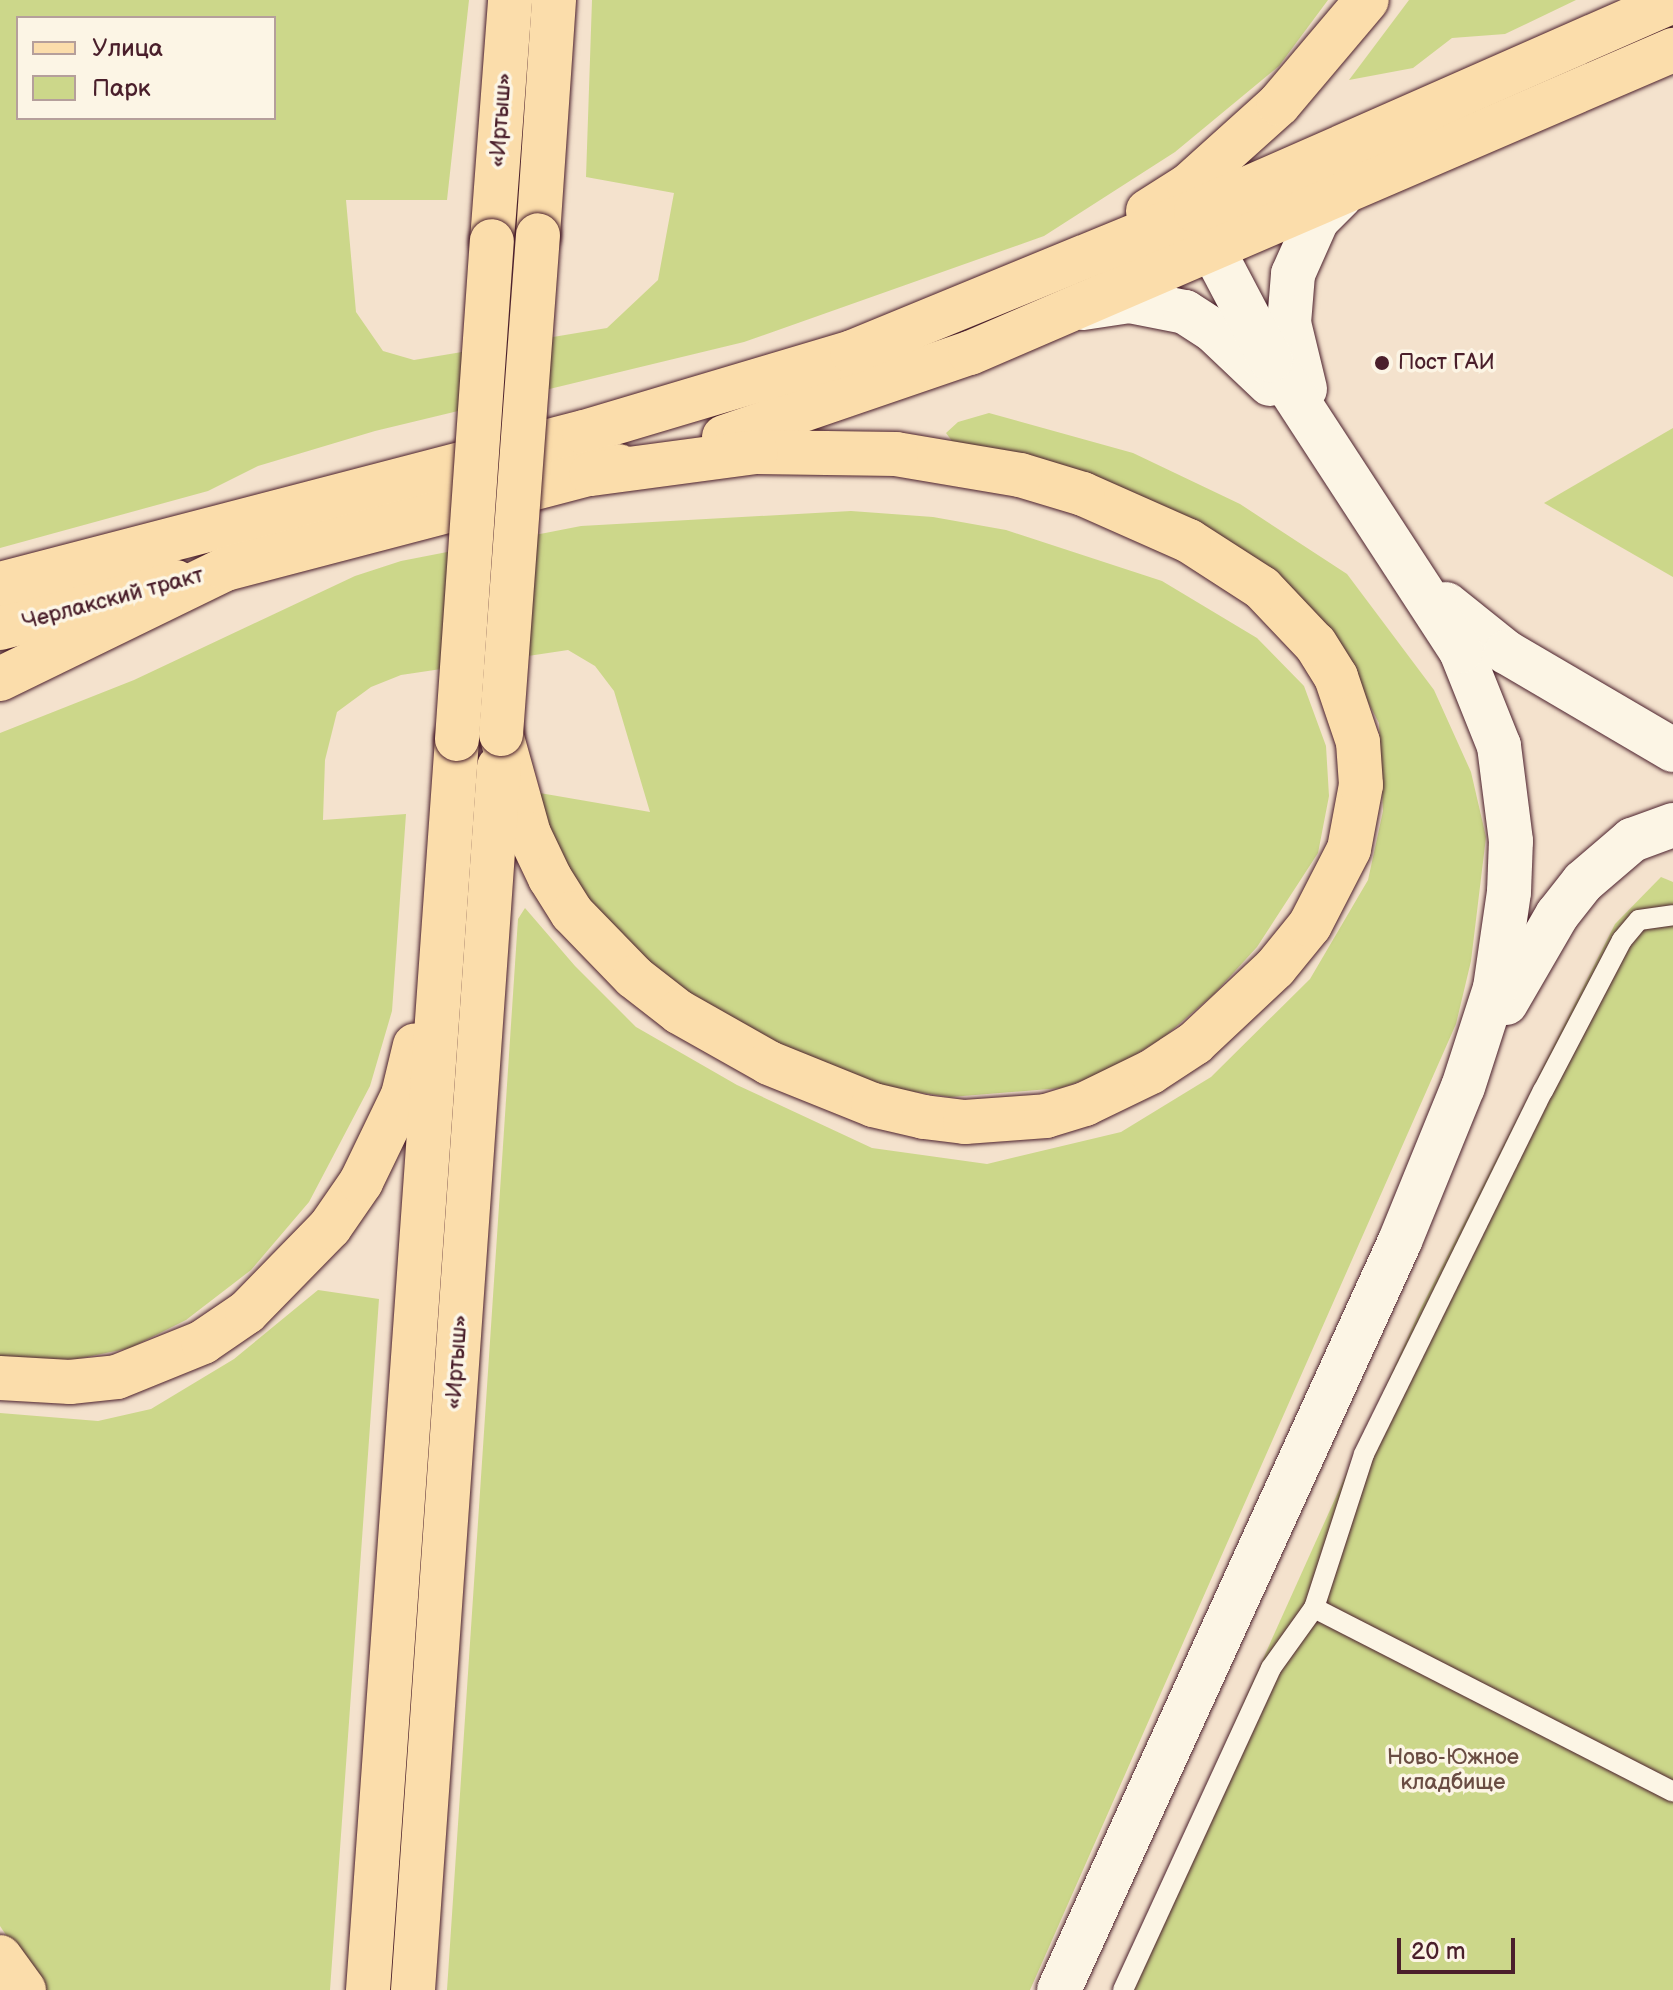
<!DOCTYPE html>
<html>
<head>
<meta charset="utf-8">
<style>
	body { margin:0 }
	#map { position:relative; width:1673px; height:1990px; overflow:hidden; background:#f4e2cd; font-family:"Balsamiq Sans",sans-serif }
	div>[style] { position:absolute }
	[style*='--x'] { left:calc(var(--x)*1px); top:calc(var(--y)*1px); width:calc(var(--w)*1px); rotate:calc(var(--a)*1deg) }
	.green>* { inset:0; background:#ccd78a }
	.roads { filter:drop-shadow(0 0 2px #4a1f2b) drop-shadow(0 0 2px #4a1f2b) }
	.lane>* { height:20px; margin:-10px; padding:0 10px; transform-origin:10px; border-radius:10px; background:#fcf5e5 }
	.secondary>* { height:44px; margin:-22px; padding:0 22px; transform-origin:22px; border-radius:22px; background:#fcf5e5 }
	.primary>* { height:44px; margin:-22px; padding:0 22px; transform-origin:22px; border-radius:22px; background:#fbddab }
	.highway>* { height:44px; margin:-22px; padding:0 22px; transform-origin:22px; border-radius:22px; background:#fbddab }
	.bridges { filter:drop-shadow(0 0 2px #4a1f2b) drop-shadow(0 0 2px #4a1f2b) }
	.highway-bridge>* { height:44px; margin:-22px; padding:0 22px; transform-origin:22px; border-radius:22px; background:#fbddab }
	.dots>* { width:22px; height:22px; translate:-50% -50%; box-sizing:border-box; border:4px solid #fcf5e5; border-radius:50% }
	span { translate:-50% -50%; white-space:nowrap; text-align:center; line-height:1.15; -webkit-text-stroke:7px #fcf5e5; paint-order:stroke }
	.street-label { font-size:22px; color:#4a1f2b }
	.poi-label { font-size:22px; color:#4a1f2b }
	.left { translate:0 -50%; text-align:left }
	.park-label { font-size:22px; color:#6a4d43 }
	.legend { position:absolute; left:16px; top:16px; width:260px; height:104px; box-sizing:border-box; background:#fcf5e5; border:2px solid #b59f9b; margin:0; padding:10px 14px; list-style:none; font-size:24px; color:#4a1f2b }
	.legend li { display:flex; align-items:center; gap:16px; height:40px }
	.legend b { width:40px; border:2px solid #b59f9b }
	.scale { position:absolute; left:1397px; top:1938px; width:118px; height:36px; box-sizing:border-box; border:4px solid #4a1f2b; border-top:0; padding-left:10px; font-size:24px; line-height:28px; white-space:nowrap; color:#4a1f2b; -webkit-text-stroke:6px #fcf5e5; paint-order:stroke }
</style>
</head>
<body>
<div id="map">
	<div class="green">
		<i style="clip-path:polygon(evenodd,0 0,469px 0,447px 200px,346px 200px,356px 312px,383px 351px,414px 360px,607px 328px,658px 280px,674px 193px,586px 177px,592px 0,1328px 0,1279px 66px,1175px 152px,1044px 236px,744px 342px,375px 431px,258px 466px,208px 491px,0 548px,0 0,18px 18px,274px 18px,274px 118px,18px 118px,18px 18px)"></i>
		<i style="clip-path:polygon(1409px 0,1576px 0,1505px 34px,1452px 38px,1413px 68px,1349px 80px)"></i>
		<i style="clip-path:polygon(989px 413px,1133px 453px,1240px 504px,1347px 574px,1434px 690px,1471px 772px,1486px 837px,1471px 961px,1456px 1024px,1030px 1990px,447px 1990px,518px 919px,525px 908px,575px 966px,636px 1027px,737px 1085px,872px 1148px,987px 1164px,1121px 1132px,1211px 1077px,1310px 979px,1368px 880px,1383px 811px,1379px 723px,1339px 647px,1291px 591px,958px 449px,946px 433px,958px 422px)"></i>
		<i style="clip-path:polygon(1673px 428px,1673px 577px,1544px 503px)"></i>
		<i style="clip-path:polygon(851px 511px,933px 517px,1006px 530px,1162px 581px,1257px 638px,1304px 686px,1326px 746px,1329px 796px,1318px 853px,1257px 947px,1214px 994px,1164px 1037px,1109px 1071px,1061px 1088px,951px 1097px,887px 1088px,820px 1066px,695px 1000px,641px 958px,587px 901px,561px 858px,534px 792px,650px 812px,614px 691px,595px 666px,568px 650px,401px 675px,371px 687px,337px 712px,325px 760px,323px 820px,406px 814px,392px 1011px,370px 1086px,309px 1202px,251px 1270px,186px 1320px,130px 1348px,58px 1363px,0 1357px,0 733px,134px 680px,355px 576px,401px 561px,581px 526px)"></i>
		<i style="clip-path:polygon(1661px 877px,1673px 882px,1673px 1990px,1114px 1990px,1420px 1310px,1615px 924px)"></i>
		<i style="clip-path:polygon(318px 1290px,379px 1299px,330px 1990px,43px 1990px,0 1926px,0 1413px,98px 1421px,151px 1409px,234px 1359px)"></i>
	</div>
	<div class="roads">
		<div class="lane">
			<i style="--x:1314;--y:1608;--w:403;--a:27.1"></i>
			<i style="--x:1123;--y:1990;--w:354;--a:-65.3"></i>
			<i style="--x:1271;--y:1668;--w:74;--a:-54.4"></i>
			<i style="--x:1314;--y:1608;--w:162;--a:-72"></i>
			<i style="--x:1364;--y:1454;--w:405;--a:-63.8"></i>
			<i style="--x:1543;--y:1091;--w:170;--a:-62.4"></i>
			<i style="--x:1622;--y:940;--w:26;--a:-50"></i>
			<i style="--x:1639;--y:920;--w:34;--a:-8"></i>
		</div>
		<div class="secondary">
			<i style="--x:1083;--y:308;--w:47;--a:-8.7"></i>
			<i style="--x:1129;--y:301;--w:57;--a:11.1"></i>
			<i style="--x:1185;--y:312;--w:35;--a:33"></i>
			<i style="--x:1214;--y:331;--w:77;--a:43.4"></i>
			<i style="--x:1305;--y:389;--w:68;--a:-103.6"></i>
			<i style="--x:1289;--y:323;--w:49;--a:-85.3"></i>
			<i style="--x:1293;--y:274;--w:59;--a:-66"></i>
			<i style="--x:1317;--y:220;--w:34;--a:-45"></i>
			<i style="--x:1446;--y:604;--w:77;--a:38.7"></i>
			<i style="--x:1506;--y:652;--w:194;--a:30.4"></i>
			<i style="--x:1506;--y:1003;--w:102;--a:-59.9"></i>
			<i style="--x:1557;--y:915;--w:42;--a:-51.8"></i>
			<i style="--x:1583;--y:882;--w:65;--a:-40.6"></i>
			<i style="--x:1632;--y:840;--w:44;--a:-20.1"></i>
			<i style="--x:1059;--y:1990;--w:823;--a:-65.52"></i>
			<i style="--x:1400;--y:1241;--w:166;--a:-67.8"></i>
			<i style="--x:1463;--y:1087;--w:104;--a:-72.1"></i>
			<i style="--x:1495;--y:988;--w:97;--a:-81.7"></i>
			<i style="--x:1509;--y:892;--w:51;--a:-87.8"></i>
			<i style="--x:1511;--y:841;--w:96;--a:-97.2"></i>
			<i style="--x:1499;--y:746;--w:102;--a:-111.8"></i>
			<i style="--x:1461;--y:651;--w:348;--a:-123.1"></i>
			<i style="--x:1271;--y:360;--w:122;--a:-117.8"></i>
		</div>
		<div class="primary">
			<i style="--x:0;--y:628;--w:182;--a:-14.6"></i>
			<i style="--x:0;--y:1957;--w:41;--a:54"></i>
		</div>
		<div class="highway">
			<i style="--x:1148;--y:211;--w:49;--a:-32.4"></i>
			<i style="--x:1189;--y:185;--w:121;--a:-42"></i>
			<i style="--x:1279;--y:104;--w:136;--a:-49.8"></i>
			<i style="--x:538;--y:235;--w:236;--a:-86.1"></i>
			<i style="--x:492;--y:241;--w:242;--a:-85.7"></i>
			<i style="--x:724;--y:437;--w:260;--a:-18.9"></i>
			<i style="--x:970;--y:353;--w:766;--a:-23.32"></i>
			<i style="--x:0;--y:584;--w:603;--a:-14.59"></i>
			<i style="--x:584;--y:432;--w:280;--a:-16.6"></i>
			<i style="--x:852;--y:352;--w:372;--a:-22.3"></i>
			<i style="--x:1196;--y:211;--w:521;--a:-23.76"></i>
			<i style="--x:0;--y:679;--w:251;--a:-26"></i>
			<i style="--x:226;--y:569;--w:406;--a:-14.7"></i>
			<i style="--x:501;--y:734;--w:104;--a:74.4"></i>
			<i style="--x:529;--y:834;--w:49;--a:64.5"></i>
			<i style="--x:550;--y:878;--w:41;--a:57.8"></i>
			<i style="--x:572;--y:913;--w:89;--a:45.9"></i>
			<i style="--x:634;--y:977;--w:57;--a:37.9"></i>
			<i style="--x:679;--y:1012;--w:103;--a:29.5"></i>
			<i style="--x:769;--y:1063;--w:112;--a:22"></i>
			<i style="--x:873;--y:1105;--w:52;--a:13.2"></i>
			<i style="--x:924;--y:1117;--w:41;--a:7"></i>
			<i style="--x:965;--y:1122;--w:81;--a:-4.2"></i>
			<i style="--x:1046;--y:1116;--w:41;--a:-17.1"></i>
			<i style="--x:1085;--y:1104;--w:73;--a:-25.9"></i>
			<i style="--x:1151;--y:1072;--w:53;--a:-33.4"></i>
			<i style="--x:1195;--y:1043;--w:110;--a:-43.2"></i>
			<i style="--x:1275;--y:968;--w:55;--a:-50.9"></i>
			<i style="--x:1310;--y:925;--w:85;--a:-62.8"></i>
			<i style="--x:1349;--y:849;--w:65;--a:-79.4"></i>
			<i style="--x:1361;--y:785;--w:43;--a:-94"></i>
			<i style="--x:1358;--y:742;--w:69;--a:-108.7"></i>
			<i style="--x:1336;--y:677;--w:39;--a:-122"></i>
			<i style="--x:1315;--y:644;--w:77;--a:-133.4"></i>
			<i style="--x:1262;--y:588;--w:87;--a:-147.2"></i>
			<i style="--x:1189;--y:541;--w:116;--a:-156.1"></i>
			<i style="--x:1083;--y:494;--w:66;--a:-163.2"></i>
			<i style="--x:1020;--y:475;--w:126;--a:-170.4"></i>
			<i style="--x:896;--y:454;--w:140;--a:-179.2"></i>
			<i style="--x:756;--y:452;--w:166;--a:172.4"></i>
			<i style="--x:0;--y:1378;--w:70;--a:3.3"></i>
			<i style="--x:70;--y:1382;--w:47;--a:-6.1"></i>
			<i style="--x:117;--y:1377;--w:93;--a:-22.1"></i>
			<i style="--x:203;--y:1342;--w:53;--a:-34.3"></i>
			<i style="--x:247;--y:1312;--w:119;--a:-45.7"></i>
			<i style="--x:330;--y:1227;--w:55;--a:-55.4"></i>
			<i style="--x:361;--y:1182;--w:97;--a:-64.2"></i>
			<i style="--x:403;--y:1095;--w:51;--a:-76.5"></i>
			<i style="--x:368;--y:1990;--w:1254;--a:-85.93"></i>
			<i style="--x:413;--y:1990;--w:1226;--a:-85.98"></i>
		</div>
	</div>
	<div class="bridges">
		<div class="highway-bridge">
			<i style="--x:501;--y:734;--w:500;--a:-85.76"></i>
			<i style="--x:457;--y:739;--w:499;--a:-86"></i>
		</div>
	</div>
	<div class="dots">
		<i style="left:1382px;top:363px;background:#4a1f2b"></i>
	</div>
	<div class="street-label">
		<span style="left:501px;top:120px;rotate:-86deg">«Иртыш»</span>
		<span style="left:113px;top:599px;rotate:-15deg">Черлакский тракт</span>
		<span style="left:457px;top:1362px;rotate:-86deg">«Иртыш»</span>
	</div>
	<div class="poi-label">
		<span class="left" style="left:1398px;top:363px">Пост ГАИ</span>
	</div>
	<div class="park-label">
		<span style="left:1453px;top:1770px">Ново-Южное<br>кладбище</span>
	</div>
	<ul class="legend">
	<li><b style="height:10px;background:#fbddab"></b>Улица</li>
	<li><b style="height:22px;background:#ccd78a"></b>Парк</li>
	</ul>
	<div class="scale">20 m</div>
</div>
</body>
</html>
